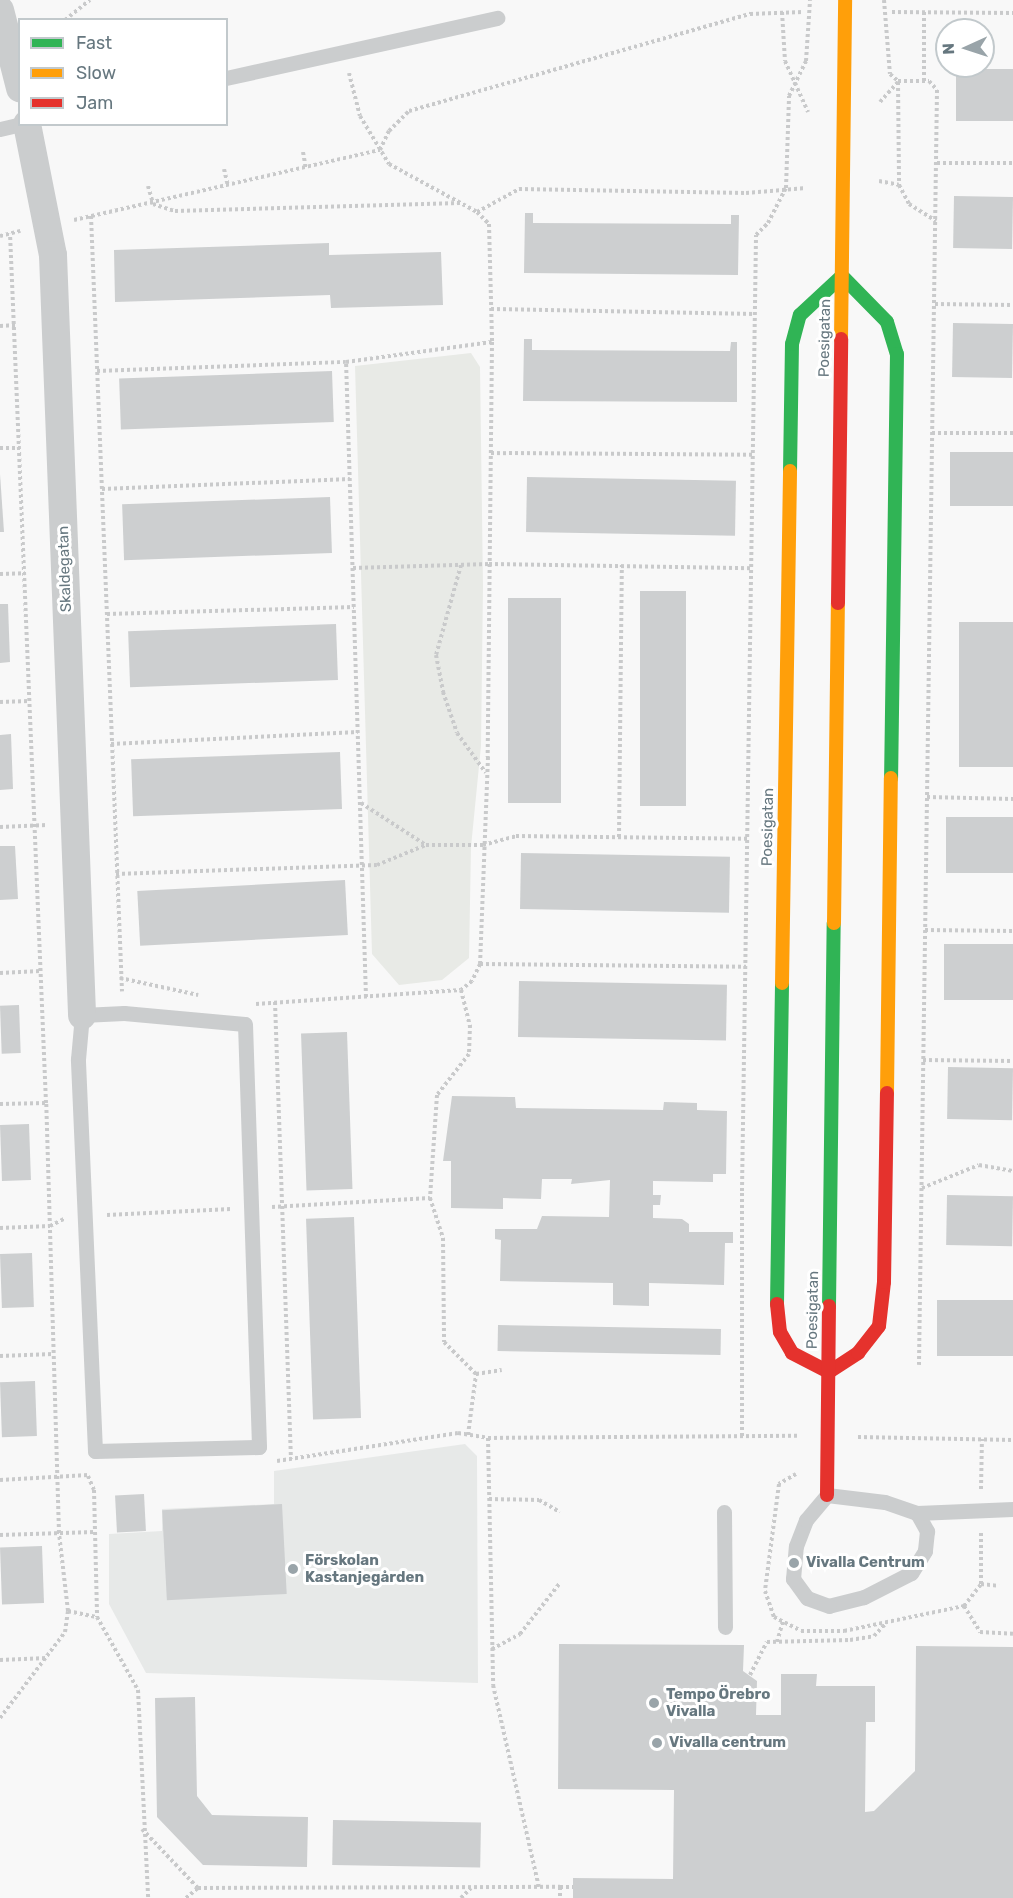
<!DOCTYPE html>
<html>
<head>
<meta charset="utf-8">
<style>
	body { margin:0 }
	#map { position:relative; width:1013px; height:1898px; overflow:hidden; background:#f8f8f8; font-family:Rubik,sans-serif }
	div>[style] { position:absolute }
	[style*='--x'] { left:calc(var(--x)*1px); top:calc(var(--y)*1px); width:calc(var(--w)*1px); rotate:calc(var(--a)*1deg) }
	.built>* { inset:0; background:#e7e9e8 }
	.green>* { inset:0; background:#e8eae6 }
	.building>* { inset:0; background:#cdcfd0; transform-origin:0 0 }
	.path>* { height:4px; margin-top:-2px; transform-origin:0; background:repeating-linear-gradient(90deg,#c9cacb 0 3px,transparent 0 6px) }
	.lane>* { height:15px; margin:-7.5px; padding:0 7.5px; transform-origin:7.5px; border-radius:7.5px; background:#cbcdce }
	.street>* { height:28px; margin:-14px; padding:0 14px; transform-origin:14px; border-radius:14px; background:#cbcdce }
	.fast>* { height:14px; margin:-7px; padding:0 7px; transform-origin:7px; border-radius:7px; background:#30b455 }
	.slow>* { height:14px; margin:-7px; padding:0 7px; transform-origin:7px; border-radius:7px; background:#ff9f0a }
	.jam>* { height:14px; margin:-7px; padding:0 7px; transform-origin:7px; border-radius:7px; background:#e5322d }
	.dots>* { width:16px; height:16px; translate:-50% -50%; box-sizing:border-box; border:3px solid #fff; border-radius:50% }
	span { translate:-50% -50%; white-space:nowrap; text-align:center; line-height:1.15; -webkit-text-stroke:6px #fff; paint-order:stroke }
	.street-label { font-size:15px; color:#66777f }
	.poi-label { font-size:15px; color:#66777f; font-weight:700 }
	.left { translate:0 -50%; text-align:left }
	.legend { position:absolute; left:18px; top:18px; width:210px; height:108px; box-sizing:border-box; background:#fff; border:2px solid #c2c9cc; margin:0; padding:8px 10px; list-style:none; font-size:18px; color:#66777f }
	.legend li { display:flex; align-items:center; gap:12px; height:30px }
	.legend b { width:30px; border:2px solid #c2c9cc }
	.north { position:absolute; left:935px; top:18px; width:60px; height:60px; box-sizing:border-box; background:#fff; border:2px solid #c2c9cc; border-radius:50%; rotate:267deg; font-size:16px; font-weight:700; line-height:24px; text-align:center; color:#66777f }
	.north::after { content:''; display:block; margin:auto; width:21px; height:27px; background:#99a4a9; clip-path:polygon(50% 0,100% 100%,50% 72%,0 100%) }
</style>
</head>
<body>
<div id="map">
	<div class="built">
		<i style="clip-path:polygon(465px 1444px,477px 1456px,478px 1683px,146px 1673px,109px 1604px,109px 1534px,162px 1531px,162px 1509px,274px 1504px,274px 1471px)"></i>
	</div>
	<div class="green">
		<i style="clip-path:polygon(471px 353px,480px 367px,483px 586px,481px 746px,471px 847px,469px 958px,442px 980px,399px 985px,372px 954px,355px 366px)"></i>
	</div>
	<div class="building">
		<i style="left:956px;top:69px;width:57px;height:52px"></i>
		<i style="left:954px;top:196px;width:59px;height:52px;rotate:1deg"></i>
		<i style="clip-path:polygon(525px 213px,533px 213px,533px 223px,731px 224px,731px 215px,739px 215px,738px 275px,524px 273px)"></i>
		<i style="clip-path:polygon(329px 243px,329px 255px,441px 252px,443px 305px,331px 308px,330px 295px,115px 302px,114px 250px)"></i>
		<i style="left:953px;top:323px;width:60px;height:54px;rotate:1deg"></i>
		<i style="clip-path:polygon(524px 339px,532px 339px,532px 350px,730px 351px,731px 342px,737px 342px,737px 402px,523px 401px)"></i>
		<i style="left:332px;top:371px;width:51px;height:213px;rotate:88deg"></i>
		<i style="left:950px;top:452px;width:63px;height:54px"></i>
		<i style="clip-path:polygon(0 474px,4px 532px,0 532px)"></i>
		<i style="left:527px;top:477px;width:209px;height:55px;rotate:1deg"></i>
		<i style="left:330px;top:497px;width:56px;height:208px;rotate:88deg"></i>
		<i style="left:640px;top:591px;width:46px;height:215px"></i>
		<i style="left:508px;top:598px;width:53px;height:205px"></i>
		<i style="clip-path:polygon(0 604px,8px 604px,10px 662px,0 663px)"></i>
		<i style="left:959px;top:622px;width:54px;height:145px"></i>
		<i style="left:336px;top:624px;width:56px;height:208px;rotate:88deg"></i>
		<i style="clip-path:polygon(11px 734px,13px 789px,0 790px,0 735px)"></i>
		<i style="left:340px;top:752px;width:57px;height:209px;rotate:88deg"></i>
		<i style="left:946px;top:817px;width:67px;height:56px"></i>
		<i style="clip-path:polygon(0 846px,15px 846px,18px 899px,0 900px)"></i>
		<i style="left:521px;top:853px;width:209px;height:56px;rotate:1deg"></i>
		<i style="left:345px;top:880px;width:55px;height:208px;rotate:87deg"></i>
		<i style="left:944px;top:944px;width:69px;height:56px"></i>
		<i style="left:519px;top:981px;width:208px;height:56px;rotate:1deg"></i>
		<i style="left:19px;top:1005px;width:48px;height:19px;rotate:88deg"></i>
		<i style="left:347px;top:1032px;width:157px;height:46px;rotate:88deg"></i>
		<i style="left:948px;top:1067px;width:65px;height:52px;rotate:1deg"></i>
		<i style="clip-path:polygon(452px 1096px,515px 1097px,516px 1108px,663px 1110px,664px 1102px,697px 1103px,697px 1110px,727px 1111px,726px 1174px,713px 1174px,713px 1182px,653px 1181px,653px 1195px,661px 1195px,660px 1205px,653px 1205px,653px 1218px,682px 1219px,689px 1224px,689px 1232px,733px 1232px,733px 1243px,725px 1243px,724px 1285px,649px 1283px,649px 1306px,613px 1305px,613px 1283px,500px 1281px,501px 1240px,495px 1239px,495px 1229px,537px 1229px,542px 1216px,609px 1217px,610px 1180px,571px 1184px,572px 1179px,542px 1179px,541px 1199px,503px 1198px,503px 1209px,451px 1208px,451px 1161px,443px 1161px)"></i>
		<i style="left:29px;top:1124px;width:56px;height:29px;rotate:88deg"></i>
		<i style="left:947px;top:1195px;width:66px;height:50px;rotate:1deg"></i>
		<i style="left:354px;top:1217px;width:201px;height:48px;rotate:88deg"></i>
		<i style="left:32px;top:1253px;width:54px;height:32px;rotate:88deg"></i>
		<i style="left:1013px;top:1300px;width:56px;height:76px;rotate:90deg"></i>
		<i style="left:498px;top:1325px;width:223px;height:26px;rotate:1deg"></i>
		<i style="left:35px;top:1381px;width:55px;height:35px;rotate:88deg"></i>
		<i style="left:144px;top:1494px;width:37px;height:29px;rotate:87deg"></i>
		<i style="left:282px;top:1504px;width:90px;height:120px;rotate:87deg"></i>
		<i style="left:42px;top:1546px;width:57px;height:42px;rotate:88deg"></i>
		<i style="clip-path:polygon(559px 1644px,744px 1645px,743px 1671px,757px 1681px,756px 1715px,781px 1715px,781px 1674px,817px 1674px,816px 1686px,875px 1686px,875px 1722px,866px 1722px,865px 1812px,874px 1811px,915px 1771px,916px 1646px,1013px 1647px,1013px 1898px,573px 1898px,573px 1878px,673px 1879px,674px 1790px,558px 1789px)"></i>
		<i style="clip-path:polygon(195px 1697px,197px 1796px,212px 1815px,308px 1817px,307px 1867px,203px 1865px,157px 1817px,155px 1698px)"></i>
		<i style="left:333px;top:1820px;width:148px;height:45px;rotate:1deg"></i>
	</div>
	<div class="path">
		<i style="--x:884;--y:0;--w:74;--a:85.4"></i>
		<i style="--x:890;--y:74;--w:11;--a:41"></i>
		<i style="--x:898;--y:81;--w:31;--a:0"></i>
		<i style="--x:929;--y:81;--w:12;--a:48"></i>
		<i style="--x:937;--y:90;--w:1275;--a:90.81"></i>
		<i style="--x:782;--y:12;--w:49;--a:86.5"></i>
		<i style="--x:785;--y:61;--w:56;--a:65.7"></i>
		<i style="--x:892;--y:12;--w:121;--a:0.5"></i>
		<i style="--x:65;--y:20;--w:32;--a:-39"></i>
		<i style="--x:349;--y:73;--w:44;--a:75.7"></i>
		<i style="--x:360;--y:116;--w:56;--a:58.9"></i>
		<i style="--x:389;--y:164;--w:100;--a:28.6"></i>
		<i style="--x:477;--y:212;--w:17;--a:45"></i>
		<i style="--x:489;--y:224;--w:118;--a:88.5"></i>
		<i style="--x:492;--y:342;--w:415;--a:90.6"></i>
		<i style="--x:488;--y:757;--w:207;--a:92.2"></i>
		<i style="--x:480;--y:964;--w:19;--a:115"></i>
		<i style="--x:472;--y:981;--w:14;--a:141"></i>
		<i style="--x:461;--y:990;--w:36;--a:76"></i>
		<i style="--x:470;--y:1025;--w:29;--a:92"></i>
		<i style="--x:469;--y:1054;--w:52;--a:128"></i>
		<i style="--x:437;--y:1095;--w:103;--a:93.9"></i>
		<i style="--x:430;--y:1198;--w:42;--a:72"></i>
		<i style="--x:443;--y:1238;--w:104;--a:89.4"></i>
		<i style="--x:444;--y:1342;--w:45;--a:45"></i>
		<i style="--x:476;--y:1374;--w:26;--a:-9"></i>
		<i style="--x:924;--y:81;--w:69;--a:-90"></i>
		<i style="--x:898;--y:82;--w:103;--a:89.4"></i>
		<i style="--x:899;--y:185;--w:21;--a:62"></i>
		<i style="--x:909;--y:204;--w:32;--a:32"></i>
		<i style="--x:880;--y:102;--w:27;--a:-48"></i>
		<i style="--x:303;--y:152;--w:17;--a:80"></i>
		<i style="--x:937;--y:163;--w:76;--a:0"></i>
		<i style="--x:224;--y:169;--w:17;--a:77"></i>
		<i style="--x:879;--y:181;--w:20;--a:11"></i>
		<i style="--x:148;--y:186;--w:19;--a:74"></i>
		<i style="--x:153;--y:204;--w:23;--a:18"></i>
		<i style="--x:175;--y:211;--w:285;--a:-1.6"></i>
		<i style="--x:477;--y:212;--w:48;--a:-28.7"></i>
		<i style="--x:519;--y:189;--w:227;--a:1"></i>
		<i style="--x:746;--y:193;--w:60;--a:-4.8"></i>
		<i style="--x:91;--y:216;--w:776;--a:87.71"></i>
		<i style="--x:74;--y:220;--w:314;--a:-12.9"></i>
		<i style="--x:380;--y:150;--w:21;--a:-65"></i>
		<i style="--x:389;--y:131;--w:28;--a:-45"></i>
		<i style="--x:409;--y:111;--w:355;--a:-15.9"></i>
		<i style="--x:750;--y:14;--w:53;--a:-2.2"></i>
		<i style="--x:0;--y:236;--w:21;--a:-14"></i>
		<i style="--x:935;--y:304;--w:78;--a:0.7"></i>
		<i style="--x:491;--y:309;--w:264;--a:1.1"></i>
		<i style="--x:0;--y:326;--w:16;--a:-4"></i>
		<i style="--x:97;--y:371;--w:249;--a:-2.1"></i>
		<i style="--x:932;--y:433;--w:81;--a:0"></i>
		<i style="--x:0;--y:448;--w:20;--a:0"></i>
		<i style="--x:491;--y:453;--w:262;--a:0.4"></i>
		<i style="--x:102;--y:489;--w:248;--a:-2.3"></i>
		<i style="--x:461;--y:565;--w:93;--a:105.5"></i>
		<i style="--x:436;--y:655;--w:38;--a:79"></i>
		<i style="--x:443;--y:692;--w:43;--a:71.1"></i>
		<i style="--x:457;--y:733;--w:49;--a:54.1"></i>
		<i style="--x:353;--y:568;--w:136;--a:-1.7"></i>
		<i style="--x:489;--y:564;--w:263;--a:0.9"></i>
		<i style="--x:0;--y:574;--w:25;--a:-2"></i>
		<i style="--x:107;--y:614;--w:247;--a:-1.6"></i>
		<i style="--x:0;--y:702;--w:29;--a:-2"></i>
		<i style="--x:111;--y:744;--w:247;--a:-2.8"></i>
		<i style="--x:927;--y:797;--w:86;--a:1.3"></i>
		<i style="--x:361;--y:803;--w:77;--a:32.9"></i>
		<i style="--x:426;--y:845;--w:57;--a:0"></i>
		<i style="--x:483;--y:845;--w:34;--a:-15"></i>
		<i style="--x:516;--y:836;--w:232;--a:0.7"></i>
		<i style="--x:0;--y:827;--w:47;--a:-2.4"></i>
		<i style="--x:619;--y:837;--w:272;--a:-89.4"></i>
		<i style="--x:116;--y:874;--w:261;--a:-2"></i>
		<i style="--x:377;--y:865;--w:53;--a:-22.2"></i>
		<i style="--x:925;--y:930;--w:88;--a:0.7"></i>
		<i style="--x:480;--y:964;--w:266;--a:0.6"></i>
		<i style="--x:0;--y:973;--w:40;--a:-2.9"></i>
		<i style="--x:120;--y:978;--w:80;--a:12.3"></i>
		<i style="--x:366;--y:997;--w:635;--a:-91.8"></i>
		<i style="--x:346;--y:362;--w:147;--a:-7.8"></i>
		<i style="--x:275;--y:1002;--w:457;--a:88"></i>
		<i style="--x:256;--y:1004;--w:205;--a:-3.9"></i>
		<i style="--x:923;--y:1060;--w:90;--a:0.6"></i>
		<i style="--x:0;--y:1104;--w:46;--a:-1.2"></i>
		<i style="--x:922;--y:1188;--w:61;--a:-22"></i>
		<i style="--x:979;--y:1165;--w:35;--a:10"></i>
		<i style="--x:272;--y:1207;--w:158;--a:-3.3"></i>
		<i style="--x:107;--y:1215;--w:124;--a:-2.8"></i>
		<i style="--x:0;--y:1228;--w:50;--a:-2.3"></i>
		<i style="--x:50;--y:1226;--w:16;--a:-27"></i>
		<i style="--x:0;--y:1356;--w:53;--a:-2.2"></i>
		<i style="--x:468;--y:1435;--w:62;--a:-82.5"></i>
		<i style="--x:742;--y:1436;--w:245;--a:-90"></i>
		<i style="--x:742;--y:1191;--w:956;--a:-89.16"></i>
		<i style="--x:756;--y:235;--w:17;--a:-45"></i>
		<i style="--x:768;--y:223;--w:39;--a:-63"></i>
		<i style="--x:786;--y:188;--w:92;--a:-88.1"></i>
		<i style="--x:789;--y:96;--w:39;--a:-64"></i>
		<i style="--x:806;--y:61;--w:61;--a:-86.2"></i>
		<i style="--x:858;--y:1437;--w:155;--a:1.1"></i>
		<i style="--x:488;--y:1438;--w:247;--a:88.8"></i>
		<i style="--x:493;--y:1685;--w:207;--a:77.2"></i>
		<i style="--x:277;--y:1461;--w:183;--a:-8.8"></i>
		<i style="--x:458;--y:1433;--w:30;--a:9"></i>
		<i style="--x:488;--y:1438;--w:309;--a:-0.4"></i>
		<i style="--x:796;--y:1474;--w:20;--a:150"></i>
		<i style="--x:779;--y:1484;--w:108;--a:97.5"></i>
		<i style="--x:765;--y:1591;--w:28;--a:71"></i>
		<i style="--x:774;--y:1617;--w:30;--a:27"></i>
		<i style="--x:801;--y:1631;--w:43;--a:0"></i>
		<i style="--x:844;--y:1631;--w:123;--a:-11.8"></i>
		<i style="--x:964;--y:1606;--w:28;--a:-52"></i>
		<i style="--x:981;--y:1584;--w:51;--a:-90"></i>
		<i style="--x:88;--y:1476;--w:15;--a:67"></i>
		<i style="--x:94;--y:1490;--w:127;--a:88.6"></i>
		<i style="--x:0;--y:1480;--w:88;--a:-3.3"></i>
		<i style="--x:981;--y:1489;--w:50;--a:-88.9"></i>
		<i style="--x:489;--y:1499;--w:50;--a:1.1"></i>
		<i style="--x:539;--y:1500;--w:24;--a:30"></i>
		<i style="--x:0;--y:1535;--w:94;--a:-1.8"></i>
		<i style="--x:981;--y:1584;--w:18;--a:6"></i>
		<i style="--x:964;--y:1606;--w:31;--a:58"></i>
		<i style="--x:980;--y:1632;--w:33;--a:3"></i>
		<i style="--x:68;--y:1611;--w:30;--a:12"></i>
		<i style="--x:97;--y:1617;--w:84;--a:60.7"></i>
		<i style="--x:138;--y:1690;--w:208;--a:87.2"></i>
		<i style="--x:777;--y:1642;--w:22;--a:-74"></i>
		<i style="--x:492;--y:1649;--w:32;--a:-28"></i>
		<i style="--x:520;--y:1634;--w:65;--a:-51.9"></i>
		<i style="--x:0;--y:1660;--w:47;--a:-2.4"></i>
		<i style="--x:750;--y:1675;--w:37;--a:-63"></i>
		<i style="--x:767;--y:1642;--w:83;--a:-1.4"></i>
		<i style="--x:850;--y:1640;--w:24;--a:-9"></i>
		<i style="--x:874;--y:1636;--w:16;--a:-47"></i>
		<i style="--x:0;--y:1718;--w:108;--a:-52.9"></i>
		<i style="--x:65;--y:1632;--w:21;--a:-82"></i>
		<i style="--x:68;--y:1611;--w:79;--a:-96.6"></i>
		<i style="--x:59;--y:1533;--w:430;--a:-91.7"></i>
		<i style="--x:46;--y:1103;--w:870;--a:-92.37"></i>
		<i style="--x:142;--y:1829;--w:81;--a:46.5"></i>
		<i style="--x:198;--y:1888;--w:362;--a:-0.2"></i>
		<i style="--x:560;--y:1887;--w:11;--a:90"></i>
		<i style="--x:560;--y:1887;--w:13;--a:0"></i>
		<i style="--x:186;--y:1898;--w:16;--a:-40"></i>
		<i style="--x:461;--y:1898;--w:14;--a:-45"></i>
	</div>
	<div class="lane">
		<i style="--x:226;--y:78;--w:278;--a:-12.5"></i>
		<i style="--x:0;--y:129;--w:22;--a:-13"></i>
		<i style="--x:124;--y:1013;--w:121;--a:5.2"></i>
		<i style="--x:245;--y:1024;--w:423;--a:88.1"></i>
		<i style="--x:259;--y:1447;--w:164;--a:178.6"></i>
		<i style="--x:95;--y:1451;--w:392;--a:-92.5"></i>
		<i style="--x:78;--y:1059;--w:44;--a:-84.8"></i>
		<i style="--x:82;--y:1015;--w:42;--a:-2.7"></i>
		<i style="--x:827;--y:1495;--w:58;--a:6.9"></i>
		<i style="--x:885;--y:1502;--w:34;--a:19"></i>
		<i style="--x:917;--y:1513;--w:21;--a:61"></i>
		<i style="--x:927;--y:1531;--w:20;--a:96"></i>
		<i style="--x:925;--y:1551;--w:26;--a:122"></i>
		<i style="--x:911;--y:1573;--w:53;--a:152.9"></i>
		<i style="--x:864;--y:1597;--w:36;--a:166"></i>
		<i style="--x:829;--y:1606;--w:23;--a:-160"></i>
		<i style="--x:807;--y:1598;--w:24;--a:-126"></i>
		<i style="--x:793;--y:1579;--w:33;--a:-85"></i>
		<i style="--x:796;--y:1546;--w:28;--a:-69"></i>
		<i style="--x:806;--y:1520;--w:33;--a:-50"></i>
		<i style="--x:724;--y:1512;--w:115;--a:89.5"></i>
		<i style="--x:917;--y:1513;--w:96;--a:-2.4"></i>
	</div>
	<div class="street">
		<i style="--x:0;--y:10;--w:81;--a:75.6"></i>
		<i style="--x:27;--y:124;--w:134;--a:78.8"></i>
		<i style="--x:53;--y:255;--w:761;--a:87.81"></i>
	</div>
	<div class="fast">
		<i style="--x:842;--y:276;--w:64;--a:45.6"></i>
		<i style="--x:887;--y:322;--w:34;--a:73"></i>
		<i style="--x:897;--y:354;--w:424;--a:90.8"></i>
		<i style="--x:790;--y:471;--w:127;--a:-89.1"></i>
		<i style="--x:792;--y:344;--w:30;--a:-75"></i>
		<i style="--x:800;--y:315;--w:57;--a:-42.9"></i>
		<i style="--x:777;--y:1304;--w:321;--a:-89.1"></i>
		<i style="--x:829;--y:1306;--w:383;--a:-89.3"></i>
	</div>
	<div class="slow">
		<i style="--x:841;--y:339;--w:339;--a:-89.3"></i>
		<i style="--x:834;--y:923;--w:320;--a:-89.3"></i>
		<i style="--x:782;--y:983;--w:512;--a:-89.1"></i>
		<i style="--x:887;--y:1093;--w:315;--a:-89.3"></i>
	</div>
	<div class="jam">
		<i style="--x:838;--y:603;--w:264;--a:-89.3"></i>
		<i style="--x:777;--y:1304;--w:28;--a:84"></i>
		<i style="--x:780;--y:1332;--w:24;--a:60"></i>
		<i style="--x:792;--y:1353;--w:42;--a:27.2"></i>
		<i style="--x:829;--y:1372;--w:35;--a:-33"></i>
		<i style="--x:858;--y:1353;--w:34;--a:-52"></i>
		<i style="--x:879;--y:1326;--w:44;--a:-83.5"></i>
		<i style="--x:884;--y:1282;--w:189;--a:-89.1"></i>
		<i style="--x:827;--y:1495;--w:189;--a:-89.4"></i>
	</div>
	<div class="dots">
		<i style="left:794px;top:1563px;background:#99a4a9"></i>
		<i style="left:293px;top:1569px;background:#99a4a9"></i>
		<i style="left:654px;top:1703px;background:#99a4a9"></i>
		<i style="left:657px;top:1743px;background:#99a4a9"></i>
	</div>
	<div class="street-label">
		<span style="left:825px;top:338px;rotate:-89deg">Poesigatan</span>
		<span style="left:65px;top:569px;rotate:-92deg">Skaldegatan</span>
		<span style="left:768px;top:827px;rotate:-89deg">Poesigatan</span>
		<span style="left:813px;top:1310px;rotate:-89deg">Poesigatan</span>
	</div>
	<div class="poi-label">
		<span class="left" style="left:305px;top:1569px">Förskolan<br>Kastanjegården</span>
		<span class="left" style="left:806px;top:1563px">Vivalla Centrum</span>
		<span class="left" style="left:666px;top:1703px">Tempo Örebro<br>Vivalla</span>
		<span class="left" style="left:669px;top:1743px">Vivalla centrum</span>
	</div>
	<ul class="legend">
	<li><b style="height:8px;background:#30b455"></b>Fast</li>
	<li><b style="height:8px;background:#ff9f0a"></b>Slow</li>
	<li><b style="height:8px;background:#e5322d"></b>Jam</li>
	</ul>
	<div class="north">N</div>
</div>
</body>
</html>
